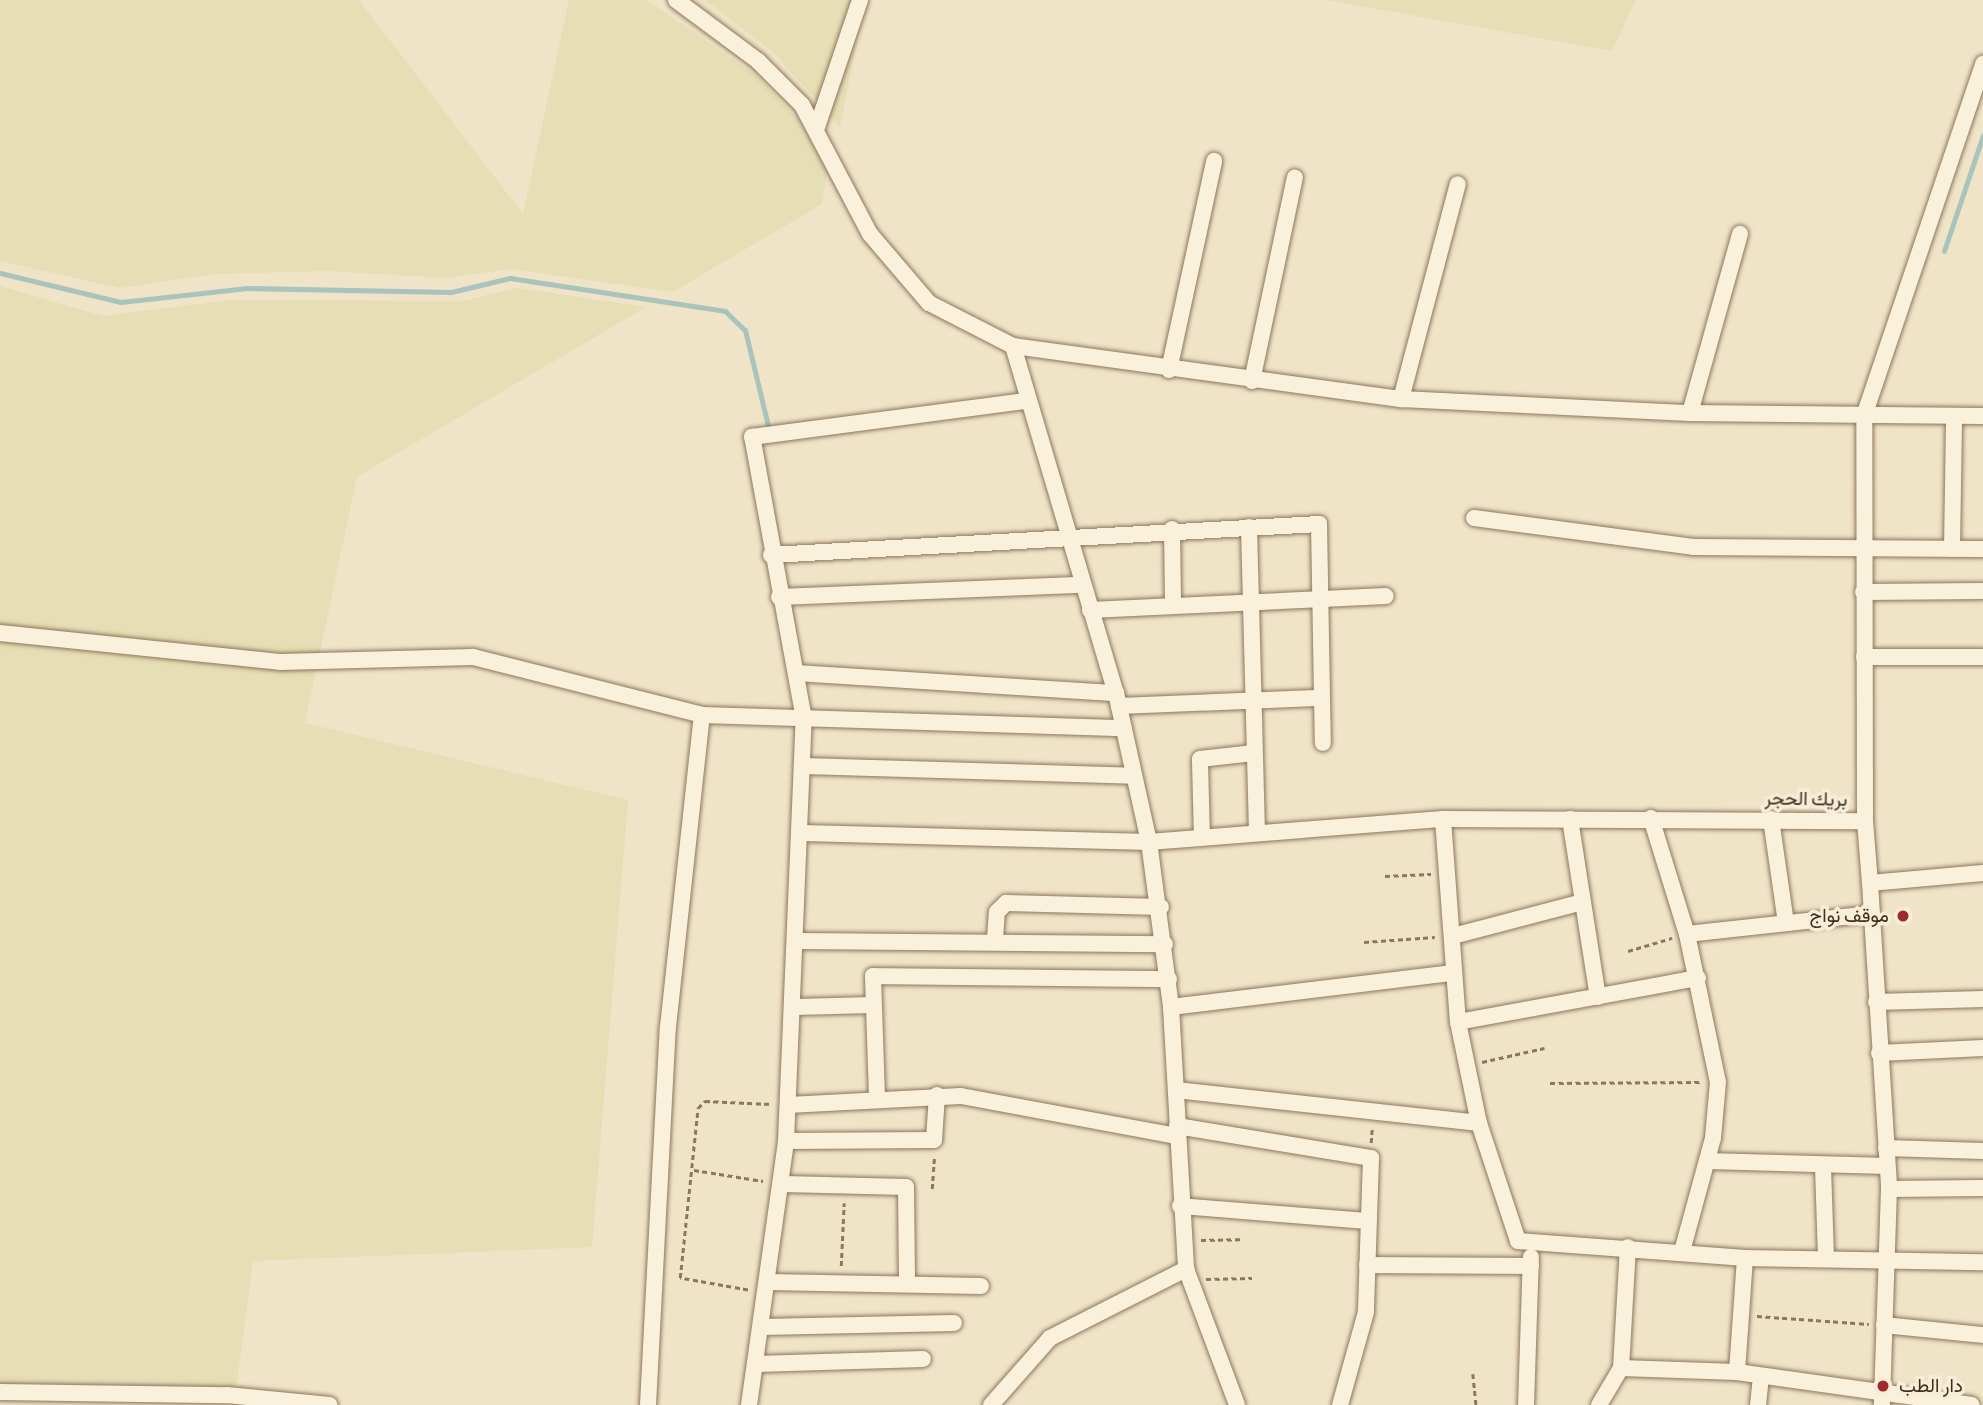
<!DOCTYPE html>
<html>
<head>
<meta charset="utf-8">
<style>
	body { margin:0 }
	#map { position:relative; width:1983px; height:1405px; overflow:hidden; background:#f0e4c8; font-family:"Crimson Pro",Vazirmatn,serif }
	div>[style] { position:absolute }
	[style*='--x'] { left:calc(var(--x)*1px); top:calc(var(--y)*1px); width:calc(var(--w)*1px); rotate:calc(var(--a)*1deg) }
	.farmland>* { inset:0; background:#e6deb5 }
	.stream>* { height:5px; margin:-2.5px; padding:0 2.5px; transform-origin:2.5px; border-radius:2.5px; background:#a9c4bc }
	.path>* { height:2.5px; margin-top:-1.25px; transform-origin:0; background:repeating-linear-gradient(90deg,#8d765c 0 5px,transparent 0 8.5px) }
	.roads { filter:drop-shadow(0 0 2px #8d765c) drop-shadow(0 0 2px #8d765c) }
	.minor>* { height:16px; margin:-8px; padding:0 8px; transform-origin:8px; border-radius:8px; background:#faf1dc }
	.dots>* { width:19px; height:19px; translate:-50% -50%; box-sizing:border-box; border:4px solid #f7eed8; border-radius:50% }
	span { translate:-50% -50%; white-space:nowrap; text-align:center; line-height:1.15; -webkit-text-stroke:7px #f7eed8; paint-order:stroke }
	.street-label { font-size:19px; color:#3d2e20 }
	.poi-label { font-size:19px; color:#3d2e20 }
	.right { translate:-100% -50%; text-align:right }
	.left { translate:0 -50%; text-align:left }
</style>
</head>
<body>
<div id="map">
	<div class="farmland">
		<i style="clip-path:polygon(0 0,359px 0,523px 214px,569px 0,647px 0,757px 76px,830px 152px,822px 204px,673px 292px,510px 269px,445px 278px,328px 271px,215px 274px,120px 288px,0 261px)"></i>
		<i style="clip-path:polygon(705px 0,865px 0,840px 127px,773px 52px)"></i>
		<i style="clip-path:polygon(1326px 0,1636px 0,1612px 51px)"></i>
		<i style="clip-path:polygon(0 286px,103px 316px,231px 300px,462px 301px,518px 288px,646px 307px,357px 477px,305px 723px,628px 800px,592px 1247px,253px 1261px,235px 1397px,0 1398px)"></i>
	</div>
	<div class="stream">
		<i style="--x:1944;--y:251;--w:122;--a:-71.4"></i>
		<i style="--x:0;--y:273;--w:124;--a:13.5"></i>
		<i style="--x:121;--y:302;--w:127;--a:-6.3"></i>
		<i style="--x:247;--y:288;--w:204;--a:1.1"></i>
		<i style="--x:451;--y:292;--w:61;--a:-13.3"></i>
		<i style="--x:510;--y:278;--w:218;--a:8.7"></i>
		<i style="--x:725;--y:311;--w:28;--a:44"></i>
		<i style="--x:745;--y:330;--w:99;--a:76.5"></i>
	</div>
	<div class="path">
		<i style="--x:1385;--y:876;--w:46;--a:-2.5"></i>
		<i style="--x:1364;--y:942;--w:71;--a:-4"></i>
		<i style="--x:1628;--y:951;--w:46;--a:-16.5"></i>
		<i style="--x:1482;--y:1062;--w:64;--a:-12.7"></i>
		<i style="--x:1550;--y:1083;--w:151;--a:-0.4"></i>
		<i style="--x:1371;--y:1143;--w:14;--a:-86"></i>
		<i style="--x:694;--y:1170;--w:70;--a:9.1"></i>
		<i style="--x:932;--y:1189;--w:32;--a:-86"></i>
		<i style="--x:1201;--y:1240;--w:39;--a:-1"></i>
		<i style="--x:841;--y:1266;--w:63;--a:-87.3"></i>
		<i style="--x:1206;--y:1279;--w:46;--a:-1.2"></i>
		<i style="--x:748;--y:1290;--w:69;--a:-170"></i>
		<i style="--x:680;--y:1278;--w:171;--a:-84"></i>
		<i style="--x:698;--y:1108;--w:10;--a:-45"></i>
		<i style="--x:705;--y:1101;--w:66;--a:2.6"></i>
		<i style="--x:1757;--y:1316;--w:112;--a:4.1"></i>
		<i style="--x:1473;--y:1374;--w:31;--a:84"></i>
	</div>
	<div class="roads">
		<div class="minor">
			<i style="--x:676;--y:0;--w:102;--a:36.6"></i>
			<i style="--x:758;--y:61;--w:62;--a:45"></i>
			<i style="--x:802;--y:105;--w:146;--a:62.2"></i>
			<i style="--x:870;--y:234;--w:91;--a:49.5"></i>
			<i style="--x:929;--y:303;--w:94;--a:27.1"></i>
			<i style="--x:1013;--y:346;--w:362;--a:73.5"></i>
			<i style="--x:1116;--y:693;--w:153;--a:77.5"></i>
			<i style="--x:1149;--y:842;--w:295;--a:-4.5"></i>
			<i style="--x:1443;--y:819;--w:422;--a:0.3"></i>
			<i style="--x:1865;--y:821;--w:62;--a:85.4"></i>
			<i style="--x:1870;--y:883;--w:113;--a:-5.1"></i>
			<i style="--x:817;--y:127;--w:134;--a:-71.3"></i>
			<i style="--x:1013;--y:346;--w:392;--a:7.8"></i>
			<i style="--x:1401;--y:399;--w:289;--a:2.8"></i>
			<i style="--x:1690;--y:413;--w:293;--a:0.6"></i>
			<i style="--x:1169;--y:370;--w:214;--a:-77.8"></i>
			<i style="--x:1252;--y:381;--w:208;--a:-78.1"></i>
			<i style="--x:1401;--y:399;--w:222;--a:-75.2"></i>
			<i style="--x:1690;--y:413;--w:186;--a:-74.4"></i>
			<i style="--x:1474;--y:518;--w:221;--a:7.5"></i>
			<i style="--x:1693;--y:547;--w:290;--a:0.4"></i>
			<i style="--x:1249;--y:527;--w:305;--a:88.5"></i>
			<i style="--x:1172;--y:529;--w:75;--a:89.2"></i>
			<i style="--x:1952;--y:549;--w:133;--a:-89.1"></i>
			<i style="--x:771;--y:555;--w:549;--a:-3.24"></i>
			<i style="--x:1319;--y:524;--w:219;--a:89"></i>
			<i style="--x:1863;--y:592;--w:120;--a:-0.5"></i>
			<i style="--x:779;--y:597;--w:303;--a:-2.3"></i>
			<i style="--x:1090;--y:610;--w:296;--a:-2.7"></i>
			<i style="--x:0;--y:633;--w:281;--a:5.9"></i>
			<i style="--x:280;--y:662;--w:193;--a:-1.5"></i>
			<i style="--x:473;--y:657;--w:236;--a:14.2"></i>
			<i style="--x:702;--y:715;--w:422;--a:1.8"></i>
			<i style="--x:1864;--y:657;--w:119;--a:0"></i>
			<i style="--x:796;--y:673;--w:321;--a:3.6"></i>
			<i style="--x:1119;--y:706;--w:203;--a:-2.3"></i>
			<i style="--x:804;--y:766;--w:330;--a:1.7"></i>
			<i style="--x:1651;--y:818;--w:121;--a:72.8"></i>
			<i style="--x:1687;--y:934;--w:151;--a:78.2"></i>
			<i style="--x:1718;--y:1082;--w:56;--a:95.1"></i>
			<i style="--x:1713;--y:1138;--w:117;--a:105.3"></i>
			<i style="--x:1443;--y:819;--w:204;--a:85.8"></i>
			<i style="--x:1458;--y:1022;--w:103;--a:78.3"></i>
			<i style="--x:1479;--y:1123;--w:124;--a:71.7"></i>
			<i style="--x:1518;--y:1241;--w:228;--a:4.3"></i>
			<i style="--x:1745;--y:1258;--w:238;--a:1"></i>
			<i style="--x:1570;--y:819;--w:180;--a:81.1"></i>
			<i style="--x:1771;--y:819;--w:105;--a:81.8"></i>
			<i style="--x:1865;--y:821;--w:405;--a:-90.1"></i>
			<i style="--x:1864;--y:416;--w:372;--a:-71.3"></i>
			<i style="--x:803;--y:833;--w:346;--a:1.5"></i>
			<i style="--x:1149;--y:842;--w:166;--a:82.4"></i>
			<i style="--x:1171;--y:1007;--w:262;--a:86.7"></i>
			<i style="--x:1186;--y:1269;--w:145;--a:69.4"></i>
			<i style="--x:1202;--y:838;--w:79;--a:-91.5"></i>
			<i style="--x:1200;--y:759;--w:54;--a:-6.3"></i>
			<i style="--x:1870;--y:883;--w:307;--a:86.4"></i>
			<i style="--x:1889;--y:1189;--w:216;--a:91.9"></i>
			<i style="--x:1687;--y:934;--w:186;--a:-6.2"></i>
			<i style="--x:1453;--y:936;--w:134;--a:-14.7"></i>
			<i style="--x:995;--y:939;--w:27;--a:-86"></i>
			<i style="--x:997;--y:912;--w:13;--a:-45"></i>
			<i style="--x:1006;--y:903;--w:155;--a:1.5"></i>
			<i style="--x:798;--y:941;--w:367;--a:0.5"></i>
			<i style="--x:1876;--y:1002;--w:107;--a:-1.6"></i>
			<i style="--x:795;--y:1007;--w:78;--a:-1.5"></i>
			<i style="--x:1171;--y:1007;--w:284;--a:-6.9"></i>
			<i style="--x:1458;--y:1022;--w:244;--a:-10.4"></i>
			<i style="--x:1879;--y:1053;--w:104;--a:-2.8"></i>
			<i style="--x:1176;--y:1090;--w:305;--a:6.2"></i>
			<i style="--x:877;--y:1097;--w:121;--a:-91.9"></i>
			<i style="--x:873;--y:976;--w:296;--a:0.6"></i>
			<i style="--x:788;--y:1105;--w:173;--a:-3"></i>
			<i style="--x:961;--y:1096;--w:220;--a:10.5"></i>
			<i style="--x:1177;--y:1126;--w:197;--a:9.4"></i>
			<i style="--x:1371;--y:1158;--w:154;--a:91.9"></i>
			<i style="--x:1366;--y:1312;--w:97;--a:105.6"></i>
			<i style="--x:786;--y:1141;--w:148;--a:-0.4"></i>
			<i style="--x:934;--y:1140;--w:45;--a:-86.2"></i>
			<i style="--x:1886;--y:1148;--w:97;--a:1.8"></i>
			<i style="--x:1707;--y:1161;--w:180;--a:1.6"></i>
			<i style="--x:1823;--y:1167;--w:92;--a:88.1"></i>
			<i style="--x:783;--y:1184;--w:123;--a:1.4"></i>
			<i style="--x:906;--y:1187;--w:96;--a:89.4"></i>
			<i style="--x:1889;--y:1189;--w:94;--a:-0.6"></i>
			<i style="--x:1180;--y:1206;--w:189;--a:4.6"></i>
			<i style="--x:1367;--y:1265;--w:164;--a:0.3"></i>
			<i style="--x:768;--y:1282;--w:213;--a:1.1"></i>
			<i style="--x:1884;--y:1325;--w:100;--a:5.8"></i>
			<i style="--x:762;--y:1327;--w:192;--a:-1.2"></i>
			<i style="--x:756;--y:1364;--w:167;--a:-1.7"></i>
			<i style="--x:1621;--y:1368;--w:116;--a:2"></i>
			<i style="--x:1737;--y:1372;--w:237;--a:8"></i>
			<i style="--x:1737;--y:1372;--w:114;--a:-86"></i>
			<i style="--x:0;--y:1392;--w:227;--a:0.8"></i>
			<i style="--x:227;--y:1395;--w:103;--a:5.5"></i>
			<i style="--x:648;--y:1405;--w:379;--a:-87"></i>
			<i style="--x:668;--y:1027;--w:314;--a:-83.8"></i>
			<i style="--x:749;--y:1405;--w:267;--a:-82"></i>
			<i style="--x:786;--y:1141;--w:422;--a:-87.6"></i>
			<i style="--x:804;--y:719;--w:287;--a:-100.4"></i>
			<i style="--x:752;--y:437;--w:276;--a:-7.5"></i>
			<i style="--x:991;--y:1405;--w:89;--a:-48.6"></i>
			<i style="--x:1050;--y:1338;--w:153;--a:-26.9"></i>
			<i style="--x:1526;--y:1405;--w:148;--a:-88.1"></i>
			<i style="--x:1599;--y:1405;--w:43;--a:-59.3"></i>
			<i style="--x:1621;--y:1368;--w:121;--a:-86.7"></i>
			<i style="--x:1758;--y:1405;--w:29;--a:-84"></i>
		</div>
	</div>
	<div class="dots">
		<i style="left:1903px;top:916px;background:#9e2a2b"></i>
		<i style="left:1883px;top:1386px;background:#9e2a2b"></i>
	</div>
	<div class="street-label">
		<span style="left:1806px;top:799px;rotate:1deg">بريك الحجر</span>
	</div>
	<div class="poi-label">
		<span class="right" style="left:1889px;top:916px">موقف نواج</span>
		<span class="left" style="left:1899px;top:1386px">دار الطب</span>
	</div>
</div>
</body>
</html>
